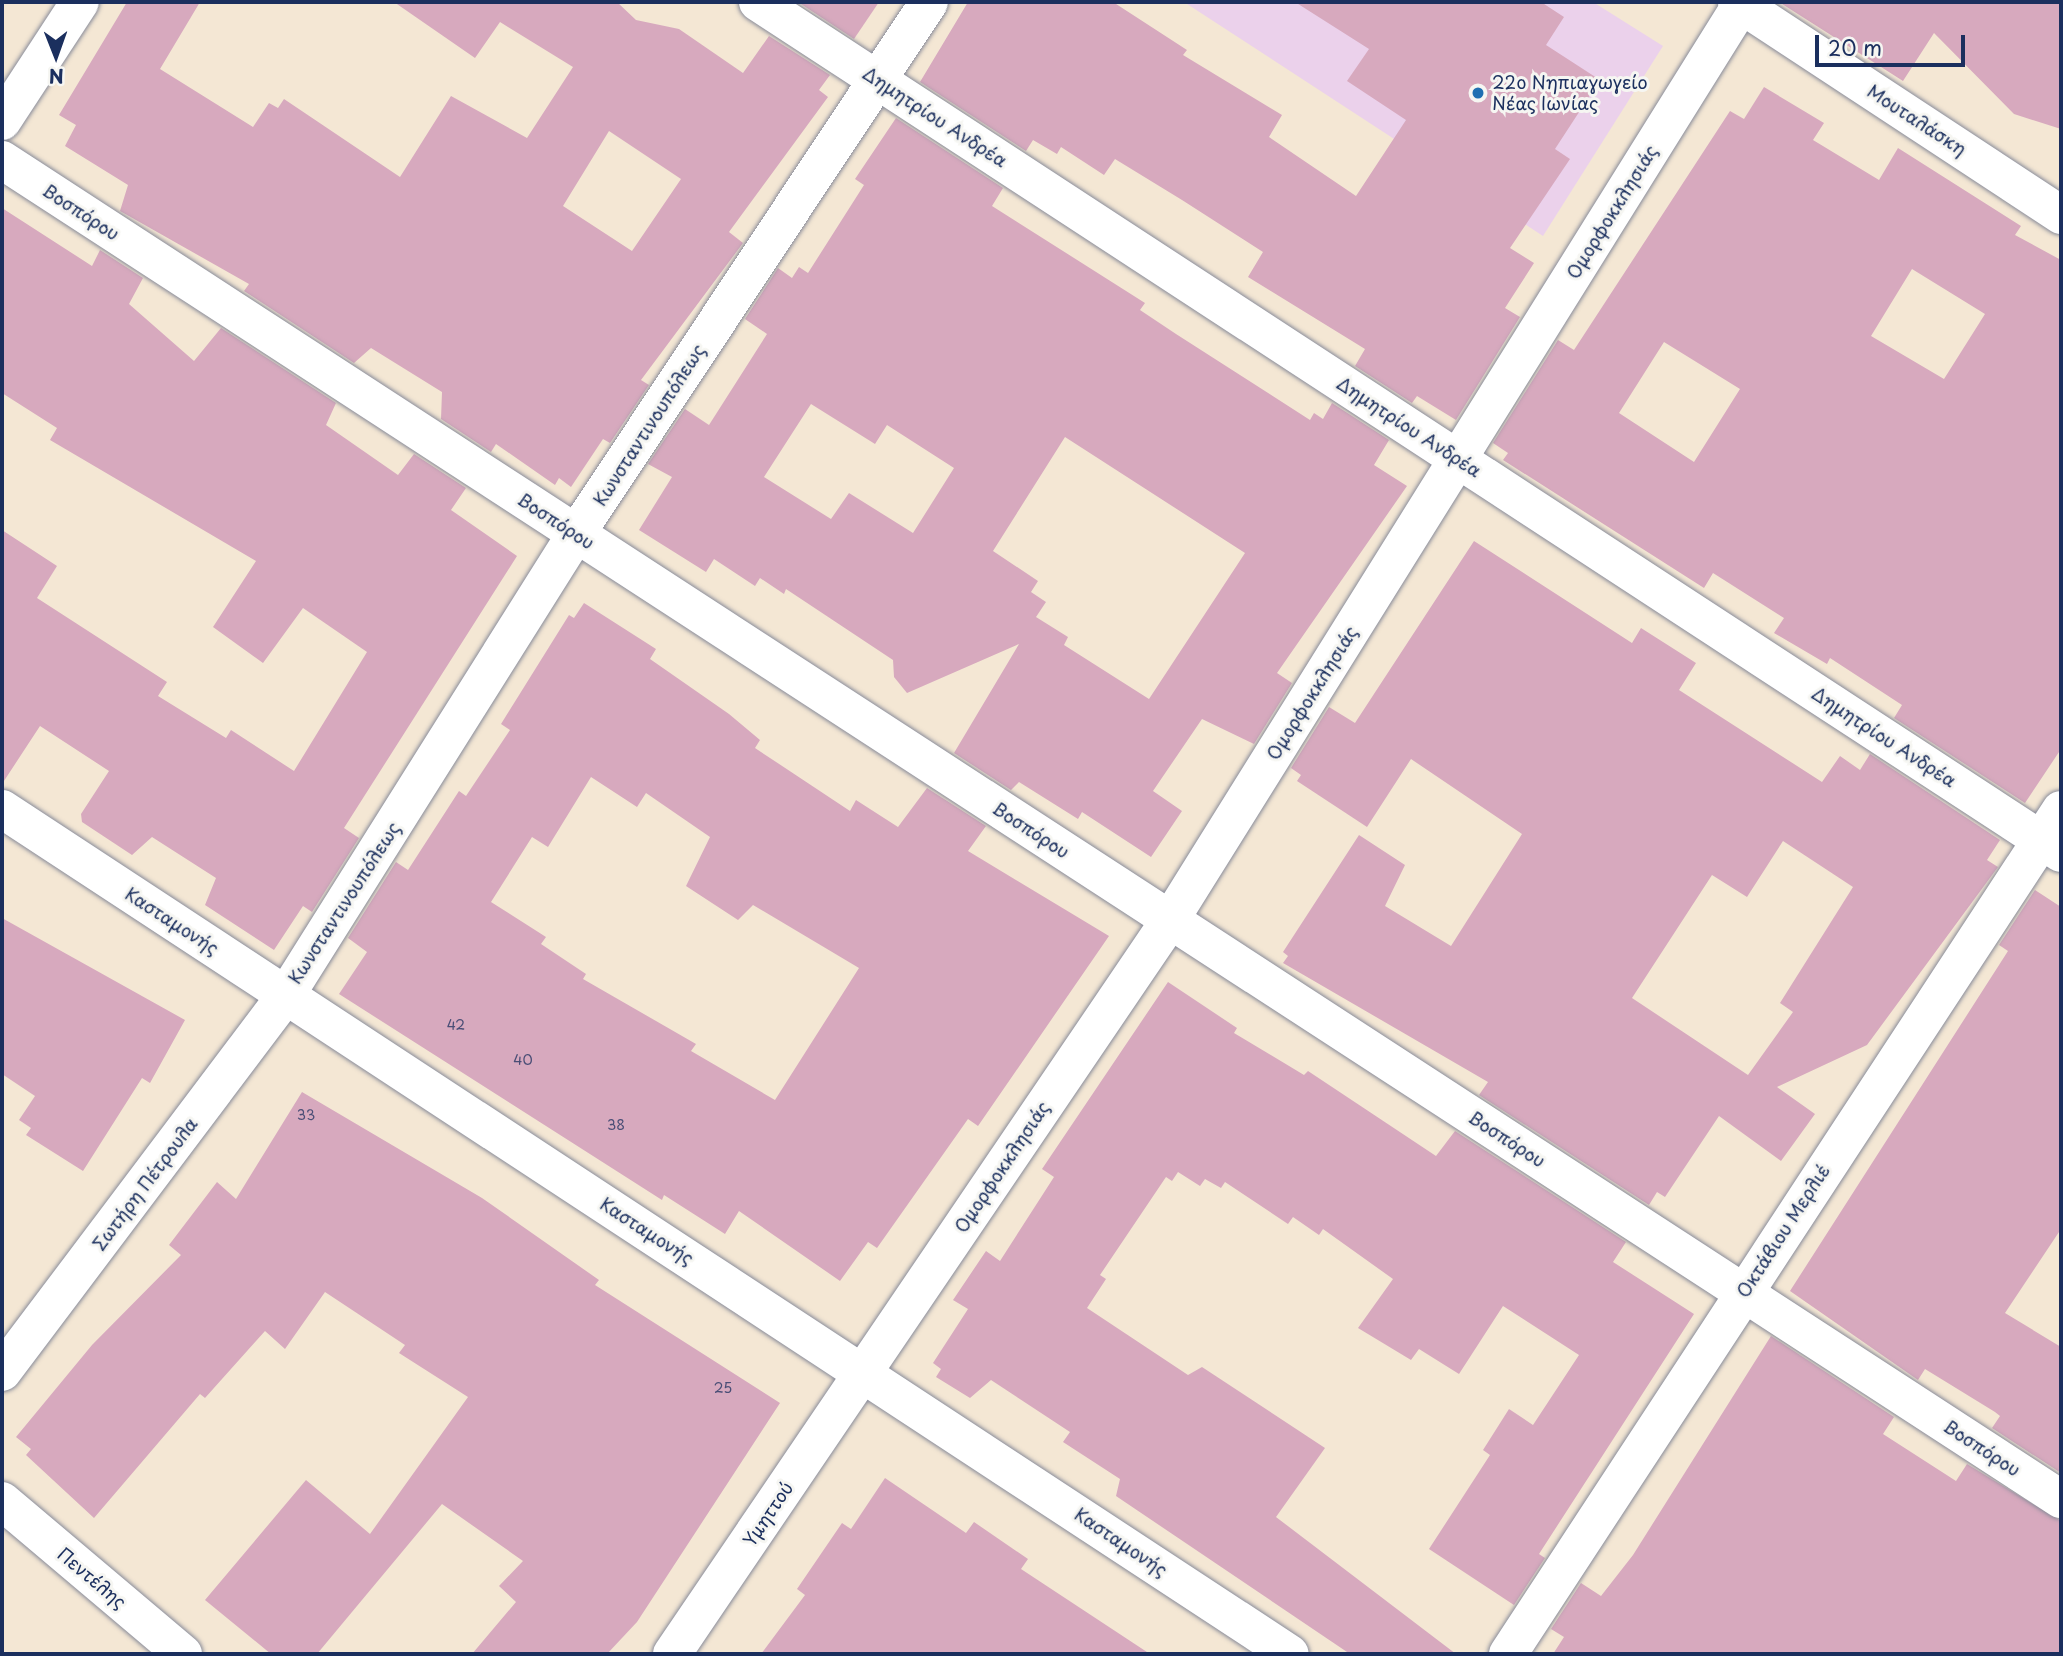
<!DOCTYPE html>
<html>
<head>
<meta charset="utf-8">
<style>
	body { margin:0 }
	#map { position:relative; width:2063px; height:1656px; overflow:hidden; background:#f4e7d4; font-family:"Playpen Sans",sans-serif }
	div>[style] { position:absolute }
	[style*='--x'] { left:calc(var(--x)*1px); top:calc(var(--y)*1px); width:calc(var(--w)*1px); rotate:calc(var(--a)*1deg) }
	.built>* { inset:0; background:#ebd1eb }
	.building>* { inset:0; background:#d7a9be }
	.roads { filter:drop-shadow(0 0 2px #888b99) drop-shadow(0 0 2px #888b99) }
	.minor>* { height:38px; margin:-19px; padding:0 19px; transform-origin:19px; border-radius:19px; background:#fff }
	.dots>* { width:19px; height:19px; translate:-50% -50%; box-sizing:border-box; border:4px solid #f6f6f2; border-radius:50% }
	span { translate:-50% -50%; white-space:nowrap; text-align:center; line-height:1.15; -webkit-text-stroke:6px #f6f6f2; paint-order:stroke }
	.number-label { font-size:14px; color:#4a4e76 }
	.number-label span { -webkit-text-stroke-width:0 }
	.poi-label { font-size:18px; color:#1b2f5e }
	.left { translate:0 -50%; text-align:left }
	.street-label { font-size:18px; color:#1b2f5e }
	.frame { position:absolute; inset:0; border:4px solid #1b2f5e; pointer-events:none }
	.north { position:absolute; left:21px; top:21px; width:70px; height:70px; -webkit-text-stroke:5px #f6f6f2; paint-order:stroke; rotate:179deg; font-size:19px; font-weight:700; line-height:28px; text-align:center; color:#1b2f5e }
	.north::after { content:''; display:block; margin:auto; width:24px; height:32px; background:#1b2f5e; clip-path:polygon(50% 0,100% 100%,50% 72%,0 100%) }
	.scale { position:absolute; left:1815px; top:35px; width:150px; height:32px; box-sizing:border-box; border:4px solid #1b2f5e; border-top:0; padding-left:9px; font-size:21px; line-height:24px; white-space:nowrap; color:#1b2f5e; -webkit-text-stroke:5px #f6f6f2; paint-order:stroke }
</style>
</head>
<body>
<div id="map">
	<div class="built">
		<i style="clip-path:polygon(1184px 2px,1593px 2px,1663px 46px,1543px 236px)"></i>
	</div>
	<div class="building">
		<i style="clip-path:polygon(evenodd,127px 2px,200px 2px,160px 69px,253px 127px,269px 103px,278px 108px,284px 99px,400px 177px,451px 96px,527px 138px,573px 67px,500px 22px,475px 58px,394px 2px,617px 2px,636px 20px,679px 29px,743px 73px,769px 36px,830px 75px,819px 90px,828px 97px,729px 232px,743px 243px,641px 380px,649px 385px,610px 443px,603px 439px,571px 487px,559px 478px,555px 485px,496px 444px,491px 452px,441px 419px,442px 392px,371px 348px,354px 363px,244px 291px,249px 284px,120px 211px,128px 185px,65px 146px,76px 125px,59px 115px,127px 2px,609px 131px,681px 179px,632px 251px,563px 206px,609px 131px)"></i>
		<i style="clip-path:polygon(798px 2px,879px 2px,854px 39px)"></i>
		<i style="clip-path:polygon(968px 2px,1113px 2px,1187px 50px,1183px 55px,1282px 115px,1269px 137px,1356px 196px,1406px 120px,1347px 81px,1369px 49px,1295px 2px,1541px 2px,1564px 17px,1546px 45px,1600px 80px,1555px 149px,1570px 159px,1510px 248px,1534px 263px,1505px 308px,1520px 317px,1456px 420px,1417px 396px,1412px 403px,1355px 366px,1365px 349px,1248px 277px,1263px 252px,1182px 200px,1115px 159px,1104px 175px,1061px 147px,1057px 154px,1033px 140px,1026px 151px,920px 82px)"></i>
		<i style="clip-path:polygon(1779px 2px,2061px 2px,2061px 129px,2014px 114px,1934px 33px,1903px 81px)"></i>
		<i style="clip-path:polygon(evenodd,1764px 87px,1824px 123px,1813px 140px,1879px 180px,1898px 148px,2021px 226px,2015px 235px,2061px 260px,2061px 749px,2025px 803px,1894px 718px,1902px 705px,1830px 658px,1827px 664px,1774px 633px,1784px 618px,1713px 573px,1704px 588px,1503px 460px,1508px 453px,1493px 443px,1558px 340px,1574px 350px,1730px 111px,1744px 119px,1764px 87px,1912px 269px,1985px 314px,1944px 379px,1871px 336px,1912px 269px,1764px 87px,1664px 342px,1740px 389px,1694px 462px,1619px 413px,1664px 342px)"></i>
		<i style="clip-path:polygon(evenodd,896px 118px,1003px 188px,992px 206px,1145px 303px,1140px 310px,1176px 334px,1310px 420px,1314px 413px,1323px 419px,1332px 403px,1389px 440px,1374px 465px,1407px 486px,1277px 673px,1292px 683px,1254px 744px,1202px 719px,1153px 791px,1182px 811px,1151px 857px,1082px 812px,1078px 819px,1019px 782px,1011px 790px,954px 753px,1019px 644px,907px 693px,894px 677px,893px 660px,786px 589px,784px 594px,760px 578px,755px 586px,714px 559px,706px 572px,639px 530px,672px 477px,648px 464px,685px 409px,709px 425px,767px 334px,745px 319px,778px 268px,792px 278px,799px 267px,808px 273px,864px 185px,855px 179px,896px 118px,811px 404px,875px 444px,887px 425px,954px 468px,913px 533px,849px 493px,831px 519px,764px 477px,811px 404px,896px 118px,1065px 437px,1245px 553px,1149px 699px,1064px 645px,1068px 637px,1036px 617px,1046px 602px,1031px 592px,1038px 581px,993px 551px,1065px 437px)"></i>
		<i style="clip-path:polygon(2px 208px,92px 266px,100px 250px,143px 278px,129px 304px,194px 361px,221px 328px,336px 403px,326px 425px,398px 475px,414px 454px,466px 488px,451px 510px,517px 556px,344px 828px,359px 838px,312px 912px,303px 906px,274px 950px,205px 905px,216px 878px,152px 837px,132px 855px,82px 822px,81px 814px,109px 771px,40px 726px,2px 784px,2px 530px,57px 566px,37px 598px,167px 682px,158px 696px,226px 738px,231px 730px,294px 771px,367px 652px,303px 608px,263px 663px,213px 627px,256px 561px,50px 440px,57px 428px,2px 393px)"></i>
		<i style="clip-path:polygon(evenodd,1474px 541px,1632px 643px,1641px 628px,1696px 663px,1679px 690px,1822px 782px,1840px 756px,1860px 770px,1870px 754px,2000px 840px,1987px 860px,1998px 867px,1867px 1045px,1777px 1087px,1815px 1114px,1781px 1161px,1719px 1116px,1665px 1197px,1657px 1192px,1649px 1205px,1479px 1095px,1488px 1082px,1283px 963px,1288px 956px,1283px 952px,1359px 835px,1405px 865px,1385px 906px,1451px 946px,1522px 834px,1411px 759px,1367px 827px,1297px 781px,1301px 775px,1291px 768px,1329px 707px,1355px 723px,1474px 541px,1783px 841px,1853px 887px,1780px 1003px,1793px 1012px,1748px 1075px,1632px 998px,1712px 875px,1747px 897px,1783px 841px)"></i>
		<i style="clip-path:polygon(evenodd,584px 603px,656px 649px,650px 659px,729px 714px,760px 740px,755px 748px,850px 811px,856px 800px,898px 827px,927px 788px,986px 826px,968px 851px,1109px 936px,978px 1126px,968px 1119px,877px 1248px,868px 1242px,840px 1281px,739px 1211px,725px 1234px,664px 1195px,662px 1200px,339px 994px,367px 952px,348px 938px,396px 862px,408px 870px,459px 791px,466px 796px,510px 730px,501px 724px,569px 615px,574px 618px,584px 603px,591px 777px,637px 807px,646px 793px,710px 837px,686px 886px,738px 920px,753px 905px,859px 968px,775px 1100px,691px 1051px,696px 1044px,583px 979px,586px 974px,541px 944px,546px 937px,491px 902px,532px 837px,548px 847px,591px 777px)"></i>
		<i style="clip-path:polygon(2035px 890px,2061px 907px,2061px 1229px,2005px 1313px,2061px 1347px,2061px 1473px,1992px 1428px,2000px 1416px,1995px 1412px,1925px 1369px,1918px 1380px,1790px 1291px,2008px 951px,1999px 945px)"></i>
		<i style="clip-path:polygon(2px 918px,185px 1020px,150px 1083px,142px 1078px,83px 1171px,26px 1135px,31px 1128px,19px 1120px,35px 1096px,2px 1074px)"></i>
		<i style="clip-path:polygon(1168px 982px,1237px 1028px,1234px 1033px,1304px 1075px,1308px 1071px,1436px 1156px,1455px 1131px,1626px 1242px,1613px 1262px,1694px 1314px,1539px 1554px,1545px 1558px,1514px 1605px,1429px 1549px,1490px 1455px,1483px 1450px,1509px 1409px,1533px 1425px,1579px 1355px,1503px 1306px,1459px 1374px,1419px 1349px,1411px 1360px,1358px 1328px,1393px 1279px,1323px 1229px,1319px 1235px,1293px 1217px,1288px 1224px,1225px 1182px,1221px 1188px,1205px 1179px,1200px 1186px,1178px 1172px,1172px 1181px,1166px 1177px,1100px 1275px,1106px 1279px,1087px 1308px,1188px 1375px,1202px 1367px,1325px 1448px,1276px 1517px,1456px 1654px,1350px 1654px,1116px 1496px,1120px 1479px,1063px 1442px,1070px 1432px,991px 1380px,970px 1398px,936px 1377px,941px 1369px,933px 1363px,968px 1309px,953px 1300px,986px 1251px,1000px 1261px,1054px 1177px,1042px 1169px)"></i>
		<i style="clip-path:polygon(302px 1092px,482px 1198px,599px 1280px,595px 1285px,780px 1403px,637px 1622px,607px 1654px,472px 1654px,516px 1602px,499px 1586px,523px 1561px,442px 1504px,317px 1654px,271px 1654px,205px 1600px,306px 1480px,370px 1534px,468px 1397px,399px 1353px,405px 1345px,325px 1292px,285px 1349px,265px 1331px,205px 1398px,200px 1394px,94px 1518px,26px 1455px,31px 1449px,16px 1437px,92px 1345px,181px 1255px,169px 1245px,217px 1182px,236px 1199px)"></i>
		<i style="clip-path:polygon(1771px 1336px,1894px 1417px,1883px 1434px,1956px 1481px,1967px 1464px,2061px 1521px,2061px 1654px,1553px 1654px,1564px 1637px,1551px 1629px,1581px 1583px,1601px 1596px,1633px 1555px)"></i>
		<i style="clip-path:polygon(885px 1478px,966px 1533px,974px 1522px,1028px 1559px,1021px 1569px,1150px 1654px,761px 1654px,805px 1595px,797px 1589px,842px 1523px,851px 1529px)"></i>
	</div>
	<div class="roads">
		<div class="minor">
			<i style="--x:758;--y:2;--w:1556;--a:33.15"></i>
			<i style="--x:1737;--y:2;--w:388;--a:33.3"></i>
			<i style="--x:2;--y:121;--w:142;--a:-56.8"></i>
			<i style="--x:2;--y:160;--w:2456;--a:33.04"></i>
			<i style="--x:2;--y:809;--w:1540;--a:33.27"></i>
			<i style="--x:2;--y:1372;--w:472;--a:-53"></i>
			<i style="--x:286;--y:995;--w:545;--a:-57.83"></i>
			<i style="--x:576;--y:534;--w:638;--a:-56.43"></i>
			<i style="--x:2;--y:1501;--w:237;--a:40.2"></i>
			<i style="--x:672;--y:1654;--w:887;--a:-55.84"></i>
			<i style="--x:1170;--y:920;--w:1082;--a:-58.03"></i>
			<i style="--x:1508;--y:1654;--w:1009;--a:-56.77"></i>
		</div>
	</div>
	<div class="dots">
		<i style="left:1478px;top:93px;background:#1f6fb2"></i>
	</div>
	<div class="number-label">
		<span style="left:456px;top:1025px">42</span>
		<span style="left:523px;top:1060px">40</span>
		<span style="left:306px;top:1115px">33</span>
		<span style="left:616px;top:1125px">38</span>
		<span style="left:723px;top:1388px">25</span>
	</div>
	<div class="poi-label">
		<span class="left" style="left:1492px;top:93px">22ο Νηπιαγωγείο<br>Νέας Ιωνίας</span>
	</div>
	<div class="street-label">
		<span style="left:935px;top:117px;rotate:33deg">Δημητρίου Ανδρέα</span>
		<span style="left:1917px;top:120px;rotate:33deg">Μουταλάσκη</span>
		<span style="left:81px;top:212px;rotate:33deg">Βοσπόρου</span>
		<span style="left:1612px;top:212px;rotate:-58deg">Ομορφοκκλησιάς</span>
		<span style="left:649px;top:425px;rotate:-57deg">Κωνσταντινουπόλεως</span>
		<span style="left:1409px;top:427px;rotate:33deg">Δημητρίου Ανδρέα</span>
		<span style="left:556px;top:521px;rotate:33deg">Βοσπόρου</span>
		<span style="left:1312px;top:693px;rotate:-58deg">Ομορφοκκλησιάς</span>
		<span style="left:1884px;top:737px;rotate:33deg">Δημητρίου Ανδρέα</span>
		<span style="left:1031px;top:830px;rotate:33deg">Βοσπόρου</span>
		<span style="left:344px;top:903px;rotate:-57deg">Κωνσταντινουπόλεως</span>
		<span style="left:172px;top:921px;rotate:33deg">Κασταμονής</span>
		<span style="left:1507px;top:1139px;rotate:33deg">Βοσπόρου</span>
		<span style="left:1002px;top:1167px;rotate:-56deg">Ομορφοκκλησιάς</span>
		<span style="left:145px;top:1184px;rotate:-53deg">Σωτήρη Πέτρουλα</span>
		<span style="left:647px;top:1231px;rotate:33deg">Κασταμονής</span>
		<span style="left:1783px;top:1231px;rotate:-57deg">Οκτάβιου Μερλιέ</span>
		<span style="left:1982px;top:1448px;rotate:33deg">Βοσπόρου</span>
		<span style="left:768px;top:1514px;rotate:-56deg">Υμηττού</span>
		<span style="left:1121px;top:1542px;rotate:34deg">Κασταμονής</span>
		<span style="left:92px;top:1578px;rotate:40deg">Πεντέλης</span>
	</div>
	<div class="frame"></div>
	<div class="north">N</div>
	<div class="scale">20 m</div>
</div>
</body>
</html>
